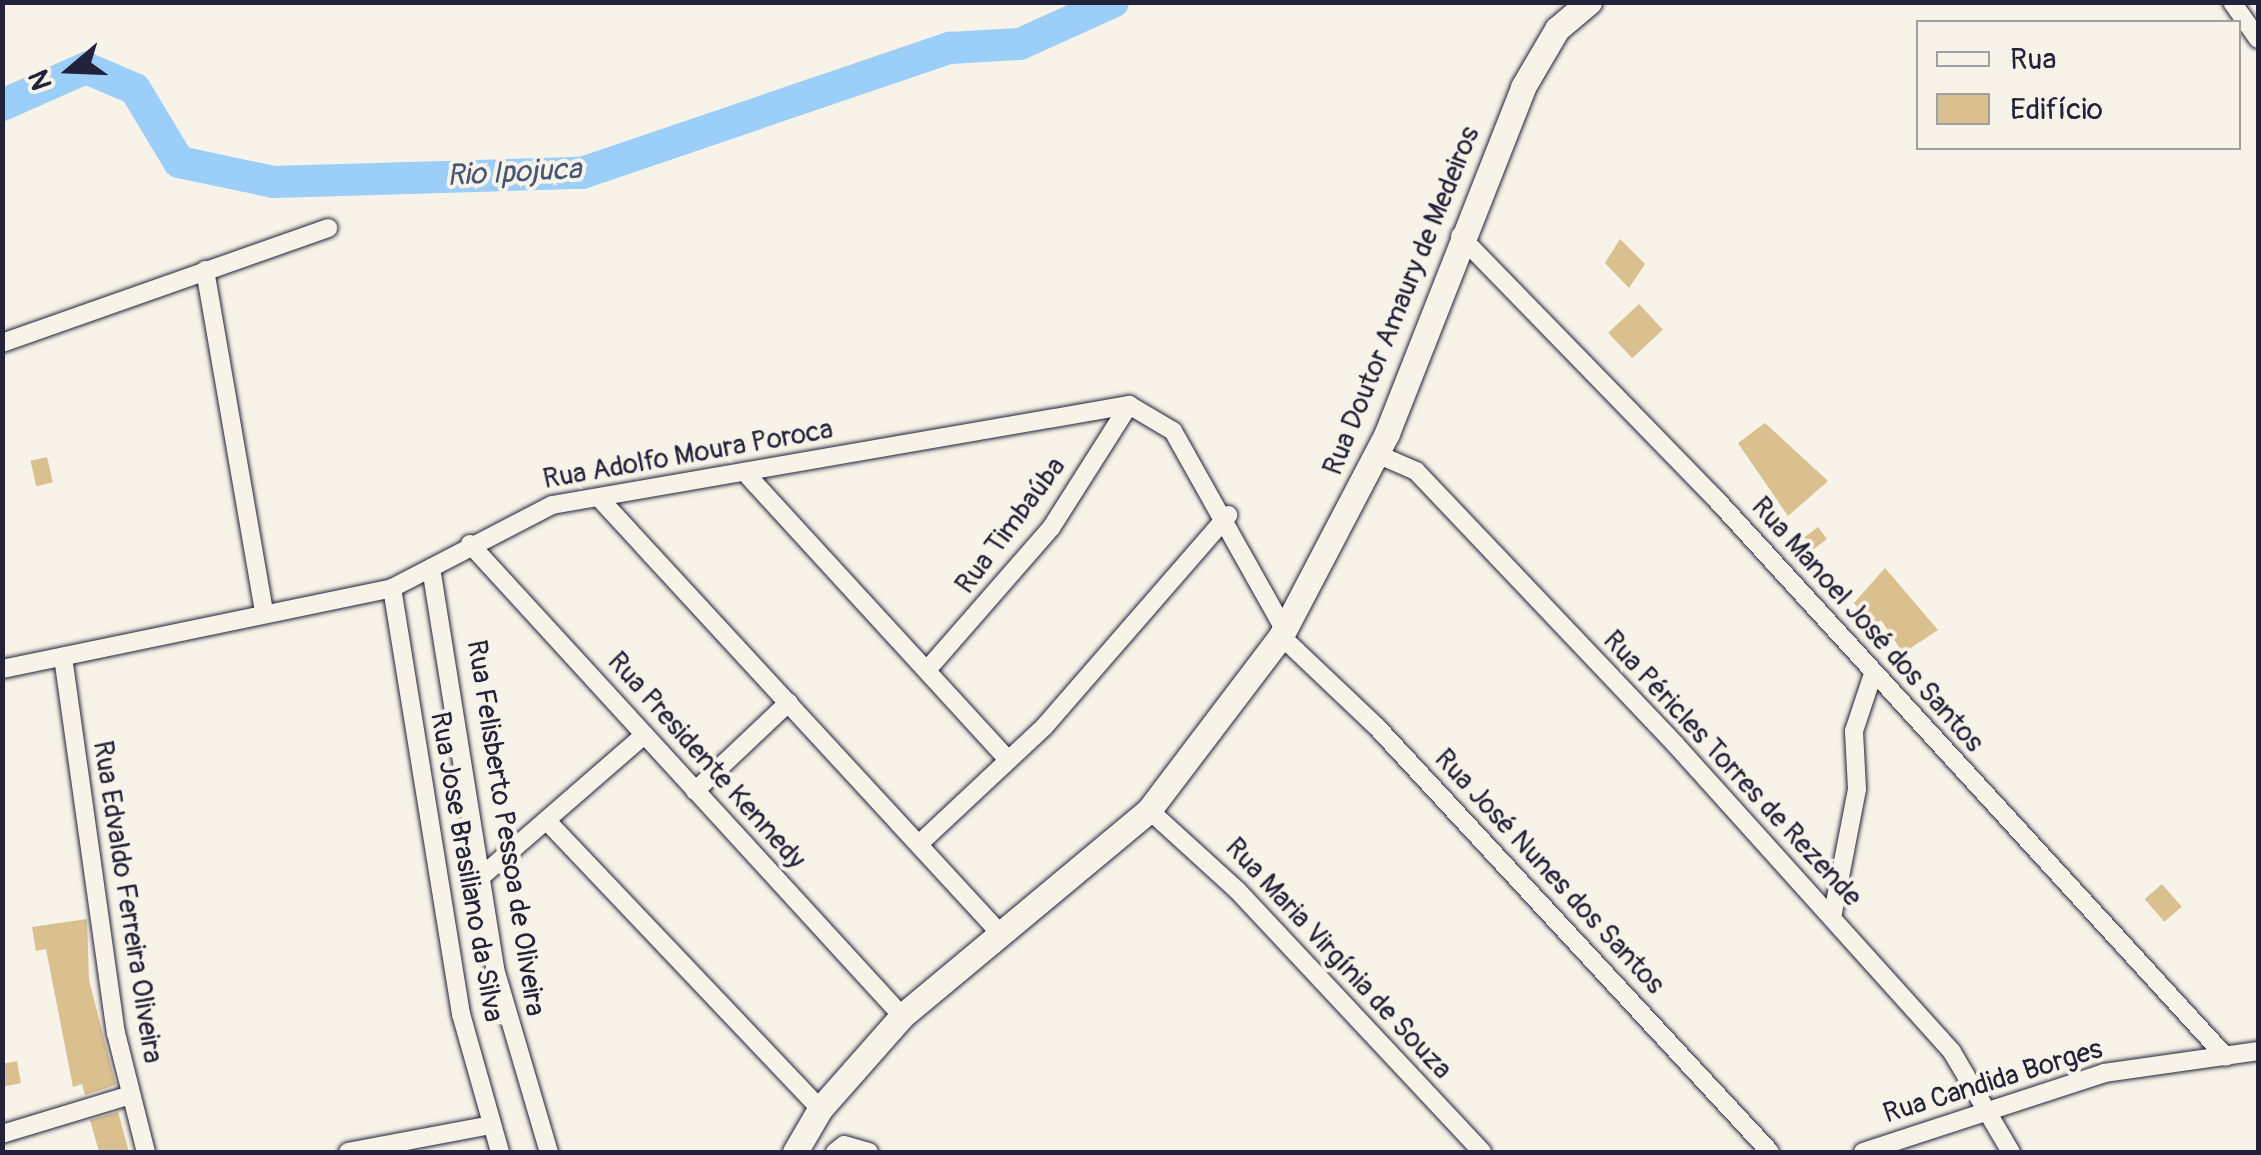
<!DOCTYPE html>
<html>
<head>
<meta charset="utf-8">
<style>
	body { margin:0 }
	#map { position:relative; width:2261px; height:1155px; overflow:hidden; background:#f7f3e8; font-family:Pangolin,sans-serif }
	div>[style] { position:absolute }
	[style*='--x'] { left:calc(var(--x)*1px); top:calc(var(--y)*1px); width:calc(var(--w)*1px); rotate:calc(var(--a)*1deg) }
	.river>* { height:32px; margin:-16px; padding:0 16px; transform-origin:16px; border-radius:16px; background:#9bcef9 }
	.building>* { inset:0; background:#dabf8f; transform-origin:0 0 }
	.roads { filter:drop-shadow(0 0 2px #22223b) drop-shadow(0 0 2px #22223b) }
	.street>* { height:18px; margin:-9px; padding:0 9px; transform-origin:9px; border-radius:9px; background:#f7f3e8 }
	.secondary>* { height:25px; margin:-12.5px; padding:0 12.5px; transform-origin:12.5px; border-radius:12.5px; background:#f7f3e8 }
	span { translate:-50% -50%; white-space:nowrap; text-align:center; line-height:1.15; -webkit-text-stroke:8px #f7f3e8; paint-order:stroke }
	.street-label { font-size:28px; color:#22223b }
	.water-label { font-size:30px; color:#465674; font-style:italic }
	.frame { position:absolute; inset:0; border:5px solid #22223b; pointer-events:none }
	.legend { position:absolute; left:1916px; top:20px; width:325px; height:130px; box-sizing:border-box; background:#f7f3e8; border:2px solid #a29fa3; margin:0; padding:12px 18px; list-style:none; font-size:30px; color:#22223b }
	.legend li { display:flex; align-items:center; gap:20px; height:50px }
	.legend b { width:50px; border:2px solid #a29fa3 }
	.north { position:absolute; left:20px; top:20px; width:100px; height:100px; -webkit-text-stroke:8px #f7f3e8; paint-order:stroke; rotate:251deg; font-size:28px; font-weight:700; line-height:40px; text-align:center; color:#22223b }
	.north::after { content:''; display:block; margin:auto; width:35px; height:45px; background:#22223b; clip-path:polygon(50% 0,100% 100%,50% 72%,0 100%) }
</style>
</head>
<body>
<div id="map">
	<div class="river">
		<i style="--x:2;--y:105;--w:92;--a:-23.8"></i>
		<i style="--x:86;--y:68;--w:53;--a:23.2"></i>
		<i style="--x:135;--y:89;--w:85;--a:58.9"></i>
		<i style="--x:179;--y:162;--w:97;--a:11.9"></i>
		<i style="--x:274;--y:182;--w:308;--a:-1.7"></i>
		<i style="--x:582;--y:173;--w:389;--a:-18.8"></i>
		<i style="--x:950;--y:48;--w:70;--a:-3.3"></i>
		<i style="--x:1020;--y:44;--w:102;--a:-24.3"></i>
	</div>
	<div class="building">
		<i style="clip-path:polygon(1620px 239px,1645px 264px,1629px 288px,1605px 263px)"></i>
		<i style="left:1639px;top:304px;width:35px;height:42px;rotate:47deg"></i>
		<i style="clip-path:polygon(1765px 423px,1828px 481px,1788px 516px,1738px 443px)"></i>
		<i style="left:47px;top:457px;width:26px;height:17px;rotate:77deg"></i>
		<i style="left:1818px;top:527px;width:15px;height:17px;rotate:53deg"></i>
		<i style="clip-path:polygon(1885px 568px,1938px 630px,1903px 653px,1881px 620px,1873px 626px,1854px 603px)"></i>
		<i style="left:2162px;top:884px;width:30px;height:23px;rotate:49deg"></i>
		<i style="clip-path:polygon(87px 919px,89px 980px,116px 1085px,85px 1095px,82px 1084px,73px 1087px,46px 949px,36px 951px,32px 927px)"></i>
		<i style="clip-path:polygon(17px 1061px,21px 1083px,2px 1087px,2px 1064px)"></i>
		<i style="clip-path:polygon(118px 1112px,129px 1152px,99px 1152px,90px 1120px)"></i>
	</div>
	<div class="roads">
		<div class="street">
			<i style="--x:2232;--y:2;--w:45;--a:54.9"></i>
			<i style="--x:1460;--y:236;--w:366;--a:45.8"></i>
			<i style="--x:1715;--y:498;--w:757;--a:47.57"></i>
			<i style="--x:205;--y:270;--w:348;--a:80.2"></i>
			<i style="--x:2;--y:343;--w:346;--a:-19.4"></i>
			<i style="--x:1377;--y:454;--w:43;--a:23.6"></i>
			<i style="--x:1416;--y:471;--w:376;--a:46.5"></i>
			<i style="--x:1675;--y:744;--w:414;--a:48"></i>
			<i style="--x:1952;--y:1052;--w:116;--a:59.5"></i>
			<i style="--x:749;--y:477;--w:384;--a:47.5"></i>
			<i style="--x:601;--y:500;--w:586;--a:47.35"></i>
			<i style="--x:470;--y:544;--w:640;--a:47.53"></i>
			<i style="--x:431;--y:568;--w:406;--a:80.9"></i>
			<i style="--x:495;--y:969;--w:191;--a:73.6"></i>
			<i style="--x:392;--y:588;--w:432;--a:80.8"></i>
			<i style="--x:461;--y:1014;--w:143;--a:74.2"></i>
			<i style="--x:1281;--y:636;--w:131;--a:43.5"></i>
			<i style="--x:1376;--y:726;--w:580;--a:47.23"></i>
			<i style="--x:63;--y:657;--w:380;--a:82"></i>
			<i style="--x:116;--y:1033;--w:123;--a:75.9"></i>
			<i style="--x:2;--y:669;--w:398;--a:-11.7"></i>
			<i style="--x:392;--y:588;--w:180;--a:-27.4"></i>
			<i style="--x:552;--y:505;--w:586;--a:-9.83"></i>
			<i style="--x:1129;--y:405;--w:51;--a:30.6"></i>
			<i style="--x:1173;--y:431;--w:227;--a:60.7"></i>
			<i style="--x:927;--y:670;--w:189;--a:-48.9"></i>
			<i style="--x:1051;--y:528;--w:146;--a:-57.6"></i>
			<i style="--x:695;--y:791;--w:129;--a:-43.4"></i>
			<i style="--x:1149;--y:810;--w:119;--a:42.3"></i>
			<i style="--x:1237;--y:890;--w:359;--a:46.9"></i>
			<i style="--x:547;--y:821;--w:397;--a:46.5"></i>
			<i style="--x:919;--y:844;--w:171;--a:-43.1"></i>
			<i style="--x:1044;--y:727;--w:281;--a:-49"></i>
			<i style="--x:482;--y:876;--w:215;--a:-41"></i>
			<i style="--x:1832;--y:918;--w:131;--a:-79"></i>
			<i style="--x:1857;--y:789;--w:58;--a:-93"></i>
			<i style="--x:1854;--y:731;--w:60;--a:-71.6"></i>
			<i style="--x:2;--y:1134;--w:134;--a:-16.9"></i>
			<i style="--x:348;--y:1152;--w:146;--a:-10.7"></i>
			<i style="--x:835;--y:1152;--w:11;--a:-38"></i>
			<i style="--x:844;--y:1145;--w:26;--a:16"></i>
			<i style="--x:1863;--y:1152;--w:254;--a:-18.1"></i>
			<i style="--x:2104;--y:1073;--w:156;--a:-8.1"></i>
		</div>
		<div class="secondary">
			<i style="--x:795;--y:1152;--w:50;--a:-59.8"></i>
			<i style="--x:820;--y:1109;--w:124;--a:-48.6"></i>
			<i style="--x:902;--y:1016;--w:322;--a:-39.8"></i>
			<i style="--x:1149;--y:810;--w:218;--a:-52.8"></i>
			<i style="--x:1281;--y:636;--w:229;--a:-62.4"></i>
			<i style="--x:1387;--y:433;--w:372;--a:-68.5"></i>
			<i style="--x:1523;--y:87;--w:67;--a:-59.6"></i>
			<i style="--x:1557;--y:29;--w:42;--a:-40.2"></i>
		</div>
	</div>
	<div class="street-label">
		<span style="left:1402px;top:301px;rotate:-68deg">Rua Doutor Amaury de Medeiros</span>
		<span style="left:688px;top:455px;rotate:-10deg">Rua Adolfo Moura Poroca</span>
		<span style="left:1011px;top:526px;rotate:-53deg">Rua Timbaúba</span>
		<span style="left:1867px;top:625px;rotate:48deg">Rua Manoel José dos Santos</span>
		<span style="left:706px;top:761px;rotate:48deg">Rua Presidente Kennedy</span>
		<span style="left:1732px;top:769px;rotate:47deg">Rua Péricles Torres de Rezende</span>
		<span style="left:505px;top:828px;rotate:81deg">Rua Felisberto Pessoa de Oliveira</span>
		<span style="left:466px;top:867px;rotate:80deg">Rua Jose Brasiliano da Silva</span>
		<span style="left:1549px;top:872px;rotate:47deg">Rua José Nunes dos Santos</span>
		<span style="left:127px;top:902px;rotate:81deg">Rua Edvaldo Ferreira Oliveira</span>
		<span style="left:1338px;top:959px;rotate:47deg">Rua Maria Virgínia de Souza</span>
		<span style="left:1993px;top:1082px;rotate:-17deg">Rua Candida Borges</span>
	</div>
	<div class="water-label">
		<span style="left:514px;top:173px;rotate:-3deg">Rio Ipojuca</span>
	</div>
	<div class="frame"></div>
	<ul class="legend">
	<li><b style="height:12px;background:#f7f3e8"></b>Rua</li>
	<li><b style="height:28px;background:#dabf8f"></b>Edifício</li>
	</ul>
	<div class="north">N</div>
</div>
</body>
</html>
